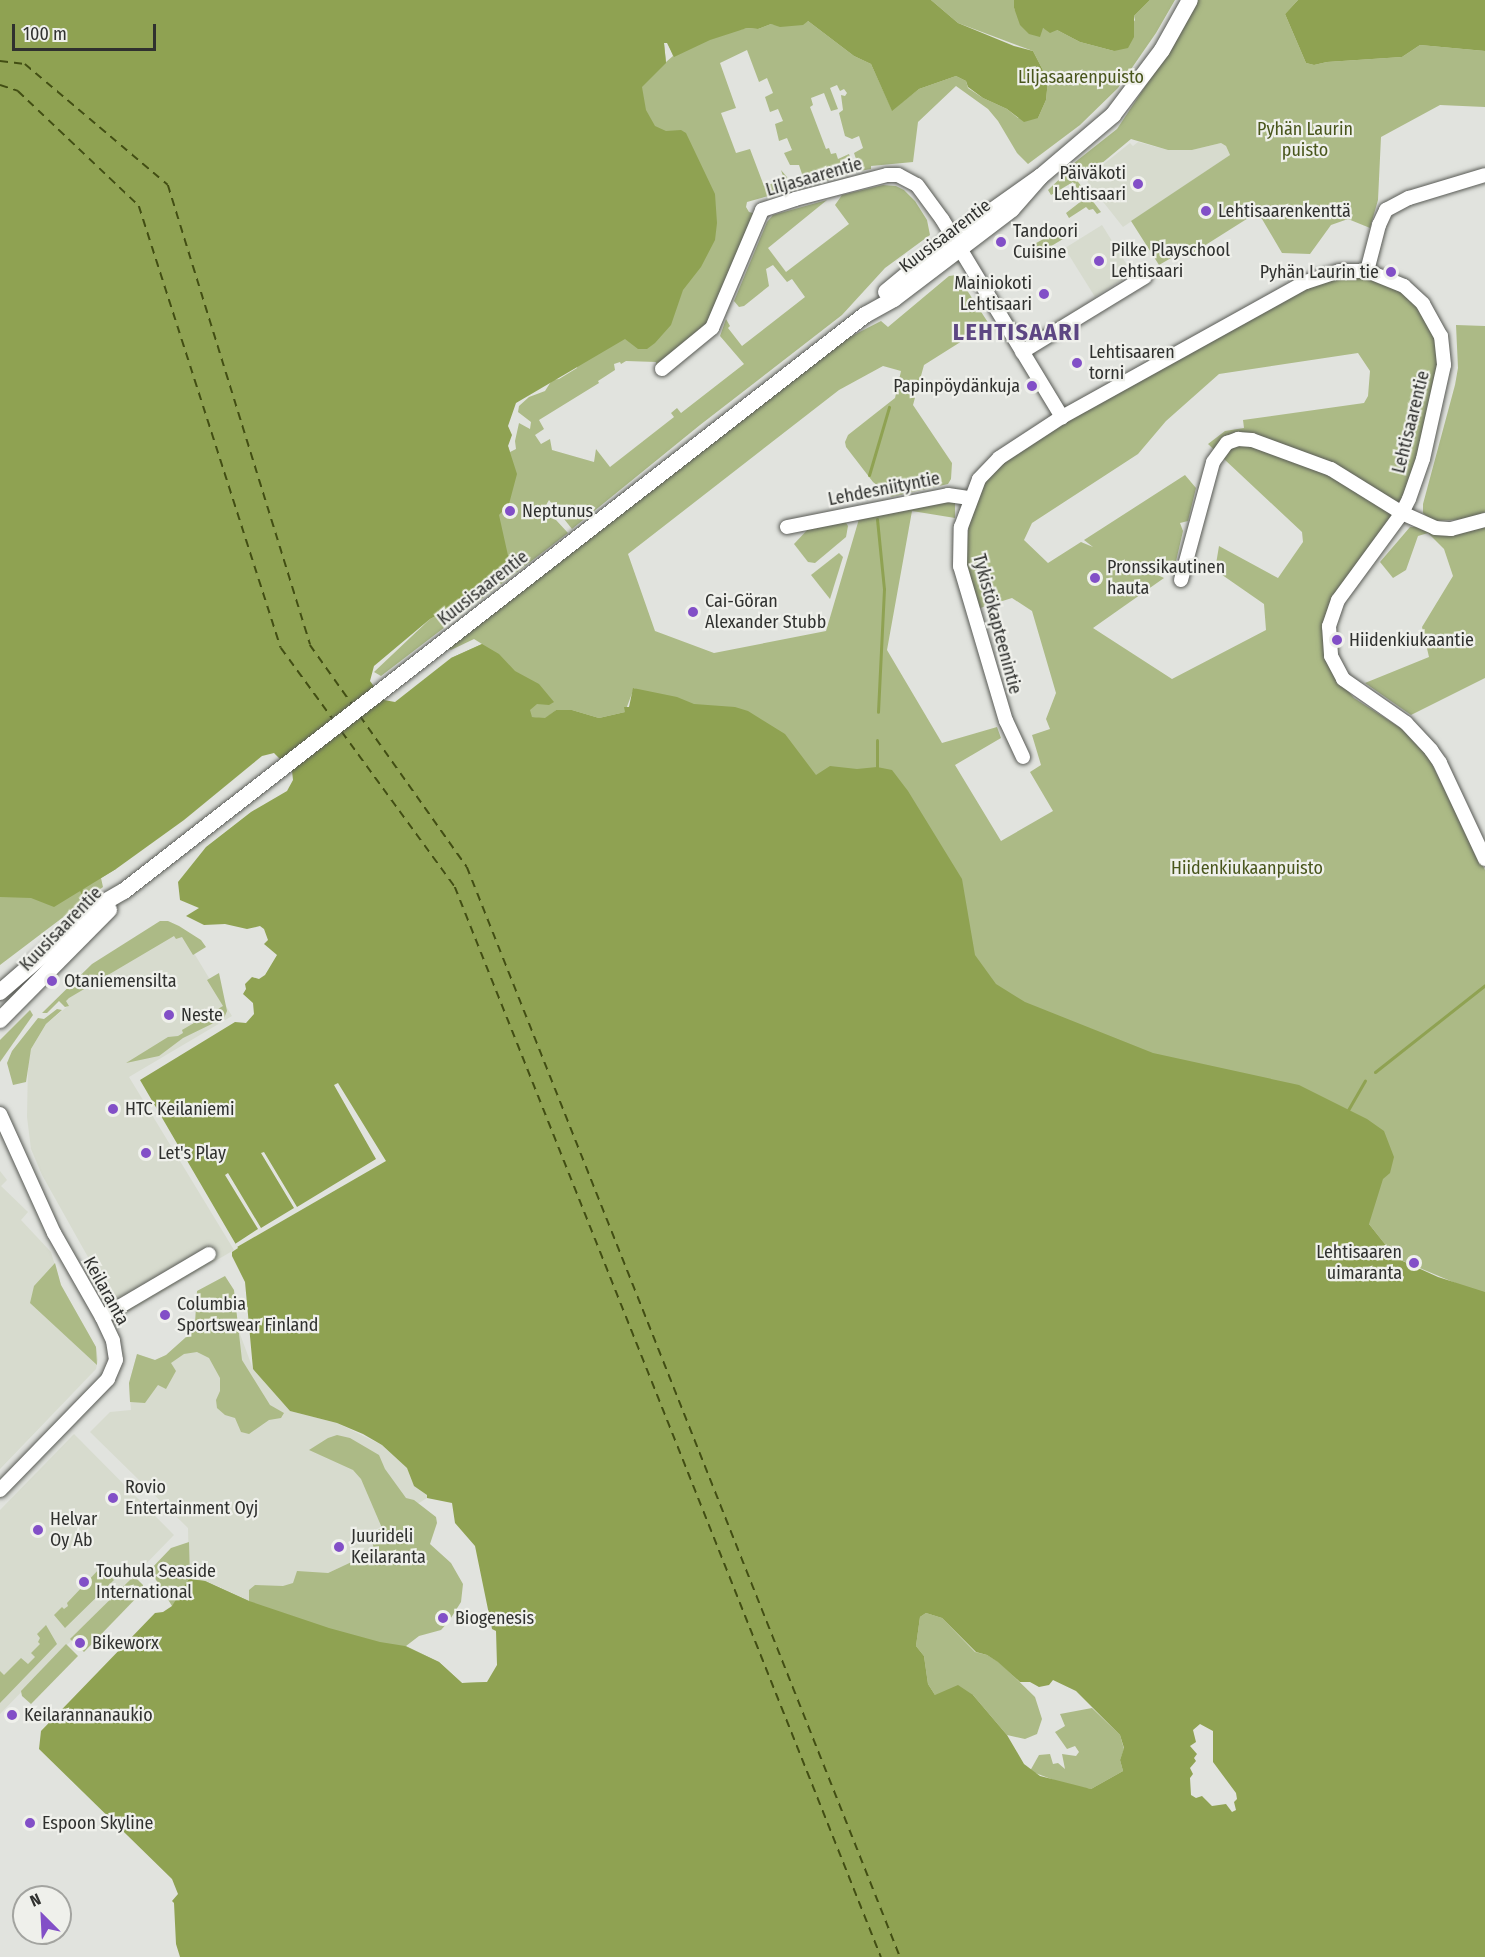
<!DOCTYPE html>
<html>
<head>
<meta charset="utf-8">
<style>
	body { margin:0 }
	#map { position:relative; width:1485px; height:1957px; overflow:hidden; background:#e1e3de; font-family:"Fira Sans Condensed",sans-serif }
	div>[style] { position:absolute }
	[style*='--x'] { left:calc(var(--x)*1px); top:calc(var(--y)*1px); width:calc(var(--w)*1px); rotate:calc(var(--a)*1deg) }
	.built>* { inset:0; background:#d7dbce; transform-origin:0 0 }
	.green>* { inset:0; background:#acba86 }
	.water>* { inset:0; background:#8fa252 }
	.pier>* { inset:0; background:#e1e3de }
	.stream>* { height:3px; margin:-1.5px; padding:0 1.5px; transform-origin:1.5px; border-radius:1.5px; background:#8fa252 }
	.ferry>* { height:1.5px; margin-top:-0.75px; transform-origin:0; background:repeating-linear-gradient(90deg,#424e13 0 8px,transparent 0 14px) }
	.roads { filter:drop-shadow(0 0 2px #585a55) drop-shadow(0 0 2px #585a55) }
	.minor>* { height:14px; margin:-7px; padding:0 7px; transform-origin:7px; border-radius:7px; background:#fff }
	.major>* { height:16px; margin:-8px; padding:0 8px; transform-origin:8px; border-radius:8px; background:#fff }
	.dots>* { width:16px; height:16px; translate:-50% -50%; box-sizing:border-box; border:3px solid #eff0eb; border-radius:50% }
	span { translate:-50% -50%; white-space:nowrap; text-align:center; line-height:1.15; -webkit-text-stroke:4.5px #eff0eb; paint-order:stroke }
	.park-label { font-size:18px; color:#49561c }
	.poi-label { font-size:18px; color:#30312f }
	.right { translate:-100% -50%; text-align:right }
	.left { translate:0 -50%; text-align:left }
	.street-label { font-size:18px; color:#30312f }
	.district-label { font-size:24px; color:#5d4683; font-weight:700; letter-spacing:1.5px }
	.north { position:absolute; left:12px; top:1885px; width:60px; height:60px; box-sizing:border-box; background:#eff0eb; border:2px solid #a3a4a0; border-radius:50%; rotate:336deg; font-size:16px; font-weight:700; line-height:24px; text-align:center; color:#30312f }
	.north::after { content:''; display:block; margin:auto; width:21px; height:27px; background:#824fc7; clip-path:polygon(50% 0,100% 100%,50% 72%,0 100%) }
	.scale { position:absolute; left:12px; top:24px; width:144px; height:27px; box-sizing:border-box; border:3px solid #30312f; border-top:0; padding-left:8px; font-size:18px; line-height:21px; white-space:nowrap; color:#30312f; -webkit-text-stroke:4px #eff0eb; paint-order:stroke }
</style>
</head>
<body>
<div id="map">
	<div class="built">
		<i style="clip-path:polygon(1138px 142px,1168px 150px,1192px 150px,1221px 143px,1226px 146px,1230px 155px,1123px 227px,1085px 179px,1130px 143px,1133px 146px)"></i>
		<i style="left:1102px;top:225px;width:57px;height:44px;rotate:58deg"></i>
		<i style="clip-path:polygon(180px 930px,232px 1016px,129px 1077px,234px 1250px,121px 1316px,42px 1175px,31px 1149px,27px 1117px,28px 1062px,31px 1049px,46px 1024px,68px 1006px,64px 998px)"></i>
		<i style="clip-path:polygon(0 1171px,7px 1180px,1px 1186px,28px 1212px,21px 1220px,51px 1252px,61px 1285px,96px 1347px,98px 1360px,96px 1369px,0 1469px)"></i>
		<i style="clip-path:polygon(237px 1326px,253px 1369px,290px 1411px,337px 1423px,382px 1445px,407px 1468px,427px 1495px,427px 1498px,369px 1534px,375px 1551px,328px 1573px,249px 1601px,215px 1585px,189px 1579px,188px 1528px,90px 1432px,110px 1412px,131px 1410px,129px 1383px,137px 1354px,155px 1360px)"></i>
		<i style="clip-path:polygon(74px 1434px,174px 1535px,0 1714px,0 1510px)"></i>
	</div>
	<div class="green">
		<i style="clip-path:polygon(931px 0,1014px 0,1014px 9px,1042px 28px,1057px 30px,1080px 42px,1114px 51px,1135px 20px,1134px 16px,1150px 0,1175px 0,1156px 33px,1118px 88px,1080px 125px,1028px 164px,1017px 153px,998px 121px,988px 109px,956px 86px,918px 122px,913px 162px,871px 166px,871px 169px,860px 171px,854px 153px,863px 148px,859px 136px,852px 139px,845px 136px,839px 113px,843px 110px,841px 95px,845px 96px,847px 93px,844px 89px,840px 91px,837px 85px,830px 88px,838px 109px,831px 111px,824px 93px,811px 98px,813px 105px,810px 107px,826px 149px,829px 148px,831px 154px,836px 153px,838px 159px,849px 154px,855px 173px,806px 186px,799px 165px,790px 165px,784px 153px,792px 150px,787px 138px,779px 141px,775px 124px,783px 121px,778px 109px,770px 112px,765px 97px,773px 93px,767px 78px,759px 82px,747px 50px,720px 63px,736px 108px,721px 113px,736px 153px,750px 149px,764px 186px,777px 182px,776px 178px,783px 176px,781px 170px,787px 177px,790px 190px,747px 202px,746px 207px,749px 212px,756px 214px,708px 322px,695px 335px,657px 369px,656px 362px,626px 361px,621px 364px,620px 362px,614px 364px,615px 370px,598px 381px,599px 383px,539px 420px,544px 429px,535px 435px,541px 444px,550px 439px,552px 450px,594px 462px,596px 449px,610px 467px,674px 417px,671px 413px,677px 408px,681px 413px,744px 364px,720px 336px,726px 319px,730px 326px,728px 328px,742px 346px,805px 297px,792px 279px,787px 282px,773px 265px,766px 269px,769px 286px,744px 306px,739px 307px,734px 301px,767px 222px,773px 215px,827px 200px,768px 248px,786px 272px,849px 224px,835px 205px,842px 195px,883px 185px,896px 186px,904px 190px,915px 201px,927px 220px,930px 235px,885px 268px,842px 315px,700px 425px,572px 529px,549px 500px,545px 507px,548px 517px,556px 520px,568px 533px,381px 676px,374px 672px,430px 619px,467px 600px,481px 564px,508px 446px,510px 452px,516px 449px,515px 441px,519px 423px,530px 429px,531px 422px,518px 412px,519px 406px,529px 397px,545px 391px,552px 380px,559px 379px,577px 368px,626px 90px,664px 43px,666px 62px,673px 56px,669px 46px,747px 28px,758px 29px,771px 24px,786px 26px,808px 21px,854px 56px,871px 64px,892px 110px,919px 89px,956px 76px,966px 81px,968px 88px,983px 98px,1007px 109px,1018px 118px,1038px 118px,1046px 100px,1048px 80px,1033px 51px,958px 23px)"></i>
		<i style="clip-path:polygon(1197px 0,1298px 0,1285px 14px,1306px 63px,1314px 65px,1327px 62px,1402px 57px,1420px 45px,1485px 51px,1485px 107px,1440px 105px,1381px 137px,1378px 200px,1370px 228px,1348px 219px,1331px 225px,1310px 254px,1282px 253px,1262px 219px,1253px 215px,1185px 258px,1178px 254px,1159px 265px,1131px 221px,1230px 155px,1226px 146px,1221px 143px,1192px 150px,1168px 150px,1131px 139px,1084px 178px,1074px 163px,1117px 129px,1172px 46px)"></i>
		<i style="clip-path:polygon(1069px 170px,1101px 212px,1097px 214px,1093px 209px,1089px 210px,1086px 207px,1069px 218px,1066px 213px,1084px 199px,1073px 182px,1051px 195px,1048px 190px)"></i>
		<i style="clip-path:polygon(1067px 226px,1069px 231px,1061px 236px,1063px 239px,1048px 248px,1043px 241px,1046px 248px,1026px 260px,1022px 253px,1029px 247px)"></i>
		<i style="clip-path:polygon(evenodd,957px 275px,989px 324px,924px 365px,913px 405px,952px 463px,951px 479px,948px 484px,891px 497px,873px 482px,846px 447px,845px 442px,848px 435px,895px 398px,901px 371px,883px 366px,839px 390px,628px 554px,655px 631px,714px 653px,826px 631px,859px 519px,946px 502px,955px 503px,955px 518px,912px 511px,887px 650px,942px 743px,997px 727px,1001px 738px,955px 765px,1001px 841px,1053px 811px,1030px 772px,1041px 765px,1032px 735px,1050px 729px,1046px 719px,1056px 693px,1032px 611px,1012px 598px,977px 609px,964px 558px,971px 513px,987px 479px,999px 465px,1073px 418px,1302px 290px,1335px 276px,1366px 275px,1401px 288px,1421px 309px,1431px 326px,1437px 344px,1438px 375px,1409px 486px,1325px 627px,1324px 651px,1335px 676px,1354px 698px,1402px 729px,1429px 758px,1485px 870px,1485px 1304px,1460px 1285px,1396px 1258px,1369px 1224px,1020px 1012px,805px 789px,634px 688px,625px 712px,599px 718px,572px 710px,556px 710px,545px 719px,532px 717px,451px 664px,451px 658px,482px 644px,474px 639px,451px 650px,447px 647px,848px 338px,881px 321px,888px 327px,949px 276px,957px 275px,1358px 353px,1370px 371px,1368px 396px,1364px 403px,1243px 420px,1244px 428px,1225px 431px,1208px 444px,1302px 532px,1303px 542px,1278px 578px,1219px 546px,1215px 570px,1264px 604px,1266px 630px,1172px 679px,1093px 628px,1164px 578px,1149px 571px,1170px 575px,1174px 570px,1183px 531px,1180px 523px,1188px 521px,1196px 488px,1185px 475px,1084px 540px,1093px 547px,1081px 542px,1048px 563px,1024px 540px,1032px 523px,1138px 454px,1166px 421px,1219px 374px,1358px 353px)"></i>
		<i style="clip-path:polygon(1456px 325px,1485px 326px,1485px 512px,1470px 519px,1432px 521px,1423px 513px,1423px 504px,1455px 385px,1458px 368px)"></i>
		<i style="clip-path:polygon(845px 521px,848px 526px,846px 537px,815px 563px,808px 562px,794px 544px,809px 528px)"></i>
		<i style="clip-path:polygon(1485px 525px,1485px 678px,1411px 715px,1365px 683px,1429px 657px,1422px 627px,1453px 576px,1444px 549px,1428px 533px,1418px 536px,1406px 570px,1393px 578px,1380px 562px,1410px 527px)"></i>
		<i style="clip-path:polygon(839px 553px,843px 557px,830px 599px,811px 575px)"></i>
		<i style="clip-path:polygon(0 858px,116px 869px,101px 878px,103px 887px,0 965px)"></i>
		<i style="clip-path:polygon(160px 921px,168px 921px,179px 926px,201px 940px,206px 947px,193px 955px,182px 937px,176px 939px,174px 936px,69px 998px,66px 1001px,69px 1006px,65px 1007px,59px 1001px,47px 1013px,42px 1013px,92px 964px)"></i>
		<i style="clip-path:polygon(219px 973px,227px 1011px,224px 1018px,183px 1038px,159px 1056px,126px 1063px,168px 1037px,178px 1036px,183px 1033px,182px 1030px,223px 1006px,207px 980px)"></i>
		<i style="clip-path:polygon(57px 1009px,62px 1010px,46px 1024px,31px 1049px,26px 1082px,13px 1085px,7px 1063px,12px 1051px,38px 1018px,44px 1019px)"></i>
		<i style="clip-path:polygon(30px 1010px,33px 1015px,0 1062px,0 1040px)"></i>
		<i style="clip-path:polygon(55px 1263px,61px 1285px,96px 1347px,97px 1365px,30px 1303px,34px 1286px)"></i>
		<i style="clip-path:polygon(225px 1276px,234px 1290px,242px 1360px,270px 1405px,284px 1413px,281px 1418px,269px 1420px,249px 1434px,241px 1432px,235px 1418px,225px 1415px,217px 1408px,216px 1400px,220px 1391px,220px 1378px,209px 1358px,197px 1352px,184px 1354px,171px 1363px,176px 1371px,166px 1389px,158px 1385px,145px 1403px,130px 1402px,129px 1383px,137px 1354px,155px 1360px,166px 1355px,185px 1338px,195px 1323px,197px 1291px)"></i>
		<i style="clip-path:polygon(337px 1435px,350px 1438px,379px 1455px,385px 1469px,406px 1498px,414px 1500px,436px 1517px,437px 1523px,430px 1544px,451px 1563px,463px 1584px,461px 1602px,449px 1621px,441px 1630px,419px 1636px,406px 1646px,439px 1662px,462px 1683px,487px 1682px,486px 1692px,172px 1606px,150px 1570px,171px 1548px,189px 1542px,190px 1579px,205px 1581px,249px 1601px,249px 1590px,255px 1585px,283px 1586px,293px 1583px,297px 1571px,328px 1573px,375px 1551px,369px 1534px,382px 1528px,361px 1479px,353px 1470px,309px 1450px,328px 1438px)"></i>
		<i style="clip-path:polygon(101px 1567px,114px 1580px,65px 1628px,54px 1615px,62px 1607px,64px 1609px,68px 1606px,67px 1603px)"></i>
		<i style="clip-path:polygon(134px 1576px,143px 1585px,143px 1591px,84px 1652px,70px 1639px)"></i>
		<i style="clip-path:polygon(926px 1613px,942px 1618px,975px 1652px,987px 1655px,999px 1662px,1035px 1697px,1042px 1719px,1037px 1734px,1025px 1739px,1007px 1735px,973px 1695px,935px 1695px,928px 1684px,924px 1656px,916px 1646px,920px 1617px)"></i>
		<i style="clip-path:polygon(46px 1625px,57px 1644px,0 1703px,0 1671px,4px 1675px,21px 1658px,28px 1664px,35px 1657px,31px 1653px,40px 1644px,38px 1642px,40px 1638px,37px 1634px)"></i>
		<i style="clip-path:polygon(66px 1644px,78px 1656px,31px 1704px,22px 1696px,21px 1691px)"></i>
		<i style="clip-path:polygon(1092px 1708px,1120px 1735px,1124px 1749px,1120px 1760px,1123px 1771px,1091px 1789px,1067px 1785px,1030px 1771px,1039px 1755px,1050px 1754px,1053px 1764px,1058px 1763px,1065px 1769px,1062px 1754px,1076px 1756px,1079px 1752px,1075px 1746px,1067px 1749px,1055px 1732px,1065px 1726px,1060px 1714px)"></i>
	</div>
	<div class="water">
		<i style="clip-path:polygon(evenodd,0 0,931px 0,958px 23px,1014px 46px,1033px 51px,1048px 80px,1046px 100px,1038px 118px,1024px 122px,1007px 109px,983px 98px,968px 87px,966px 81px,956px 76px,919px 89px,892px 111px,871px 64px,854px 56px,808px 21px,803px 25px,780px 27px,771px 24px,758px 29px,747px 28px,710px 40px,674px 57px,667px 43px,664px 43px,666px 63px,642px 87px,646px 110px,655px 126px,666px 131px,681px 130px,686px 133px,715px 194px,717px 223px,715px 240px,701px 267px,683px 290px,671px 325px,655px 343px,647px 349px,638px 349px,625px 339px,516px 403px,508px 426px,512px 435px,508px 446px,517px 474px,509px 504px,499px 515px,509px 560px,467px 600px,430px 619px,374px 666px,370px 681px,384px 700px,395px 702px,451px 658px,482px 644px,499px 654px,515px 671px,539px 684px,554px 702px,549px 705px,537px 704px,530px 710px,532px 717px,545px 718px,556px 710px,572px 710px,599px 718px,625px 712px,624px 707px,629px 707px,633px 688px,677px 697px,694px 704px,735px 707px,748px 711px,785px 734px,816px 775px,830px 766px,857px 769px,877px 767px,892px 770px,908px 791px,962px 879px,975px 955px,996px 984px,1025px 1002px,1153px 1053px,1299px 1085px,1367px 1119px,1384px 1131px,1394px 1157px,1390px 1173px,1383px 1179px,1369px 1224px,1396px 1258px,1438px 1277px,1485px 1292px,1485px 1957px,180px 1957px,176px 1944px,174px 1903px,172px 1901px,178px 1894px,172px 1879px,39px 1749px,41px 1731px,155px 1613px,163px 1612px,172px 1606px,189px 1579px,205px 1581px,249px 1601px,329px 1628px,380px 1642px,405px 1646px,439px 1662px,462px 1683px,487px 1682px,497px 1665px,496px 1631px,492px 1629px,475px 1546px,455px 1523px,452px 1503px,427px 1498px,427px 1495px,414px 1486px,407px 1468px,382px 1445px,363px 1434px,337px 1423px,290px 1411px,253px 1369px,245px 1282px,232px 1256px,232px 1252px,238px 1248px,140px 1080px,235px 1022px,246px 1023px,254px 1014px,253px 1003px,243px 994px,246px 989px,245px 984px,252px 977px,259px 979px,265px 975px,277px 955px,264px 944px,268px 940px,264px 929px,260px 926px,247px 929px,225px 924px,204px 925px,186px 916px,199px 908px,180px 900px,178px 882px,206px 847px,251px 812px,287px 791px,293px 780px,292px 771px,274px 753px,262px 756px,184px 820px,116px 869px,54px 907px,31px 898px,0 897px,0 0,926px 1613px,942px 1618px,976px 1652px,987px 1655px,998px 1662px,1020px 1682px,1030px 1682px,1039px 1687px,1049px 1685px,1053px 1680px,1076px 1691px,1120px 1735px,1124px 1748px,1120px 1760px,1123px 1771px,1091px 1789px,1040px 1776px,1024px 1764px,1007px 1735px,973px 1695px,958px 1685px,935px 1695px,928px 1684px,924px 1656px,916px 1646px,920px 1617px,926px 1613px,0 0,1200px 1724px,1213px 1731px,1213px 1762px,1236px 1793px,1237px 1799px,1234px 1802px,1236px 1810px,1232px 1812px,1226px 1804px,1212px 1806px,1202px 1796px,1196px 1798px,1191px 1795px,1190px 1778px,1193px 1774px,1190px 1768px,1196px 1761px,1194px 1758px,1197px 1754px,1190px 1746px,1196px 1742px,1193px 1730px,1200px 1724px)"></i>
		<i style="clip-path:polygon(1014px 0,1150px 0,1134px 16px,1134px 37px,1128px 48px,1114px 51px,1080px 42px,1057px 30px,1050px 33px,1043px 28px,1040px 37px,1029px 34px,1020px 25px,1014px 8px)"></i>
		<i style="clip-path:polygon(1298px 0,1485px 0,1485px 51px,1420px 45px,1402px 57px,1327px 62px,1314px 65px,1306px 63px,1285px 14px)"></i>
	</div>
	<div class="pier">
		<i style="clip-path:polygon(338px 1083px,386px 1161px,237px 1247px,235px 1244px,258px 1229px,225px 1175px,228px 1173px,261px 1228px,294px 1208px,261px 1153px,264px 1152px,297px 1207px,376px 1159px,334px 1085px)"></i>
	</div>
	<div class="stream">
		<i style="--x:869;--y:475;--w:71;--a:-73.6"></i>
		<i style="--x:877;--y:519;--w:70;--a:84.3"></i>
		<i style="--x:884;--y:589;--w:123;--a:92.8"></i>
		<i style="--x:877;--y:740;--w:27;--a:90"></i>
		<i style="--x:81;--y:890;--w:4;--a:63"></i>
		<i style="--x:1375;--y:1072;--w:140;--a:-38.3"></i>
		<i style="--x:1348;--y:1110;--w:34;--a:-60"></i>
	</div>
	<div class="ferry">
		<i style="--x:0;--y:61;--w:25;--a:7"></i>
		<i style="--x:25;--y:64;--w:187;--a:40.2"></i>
		<i style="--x:168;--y:185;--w:481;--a:72.8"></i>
		<i style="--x:310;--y:645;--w:72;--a:54.6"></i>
		<i style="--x:0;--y:85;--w:19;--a:18"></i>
		<i style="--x:18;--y:91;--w:167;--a:43.5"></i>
		<i style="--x:139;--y:206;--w:464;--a:72.2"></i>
		<i style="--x:281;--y:648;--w:87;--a:53.9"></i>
		<i style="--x:360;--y:716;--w:185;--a:54.7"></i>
		<i style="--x:467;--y:867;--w:1173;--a:68.33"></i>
		<i style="--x:342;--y:732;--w:192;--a:53.9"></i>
		<i style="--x:455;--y:887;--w:1152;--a:68.29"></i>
	</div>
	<div class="roads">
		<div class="minor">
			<i style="--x:1367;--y:271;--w:48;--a:-75.4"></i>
			<i style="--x:1379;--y:225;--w:17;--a:-65"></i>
			<i style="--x:1386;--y:210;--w:26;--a:-28"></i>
			<i style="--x:1409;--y:198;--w:79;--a:-16.8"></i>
			<i style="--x:1022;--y:352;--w:144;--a:-31.4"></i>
			<i style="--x:662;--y:369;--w:65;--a:-39.4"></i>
			<i style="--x:712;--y:328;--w:128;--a:-67"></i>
			<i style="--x:762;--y:210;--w:35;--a:-18"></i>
			<i style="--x:795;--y:199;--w:95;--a:-14.6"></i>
			<i style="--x:887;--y:175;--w:11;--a:0"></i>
			<i style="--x:898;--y:175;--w:21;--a:28"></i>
			<i style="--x:917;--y:185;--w:42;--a:53.7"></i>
			<i style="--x:942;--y:219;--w:232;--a:58.8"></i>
			<i style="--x:787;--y:527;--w:164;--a:-11.2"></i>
			<i style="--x:948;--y:495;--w:22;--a:8"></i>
			<i style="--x:1181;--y:580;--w:122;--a:-74.8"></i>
			<i style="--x:1213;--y:462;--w:24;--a:-54"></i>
			<i style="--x:1227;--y:443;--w:12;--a:-20"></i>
			<i style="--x:1238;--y:439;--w:14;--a:4"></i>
			<i style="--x:1252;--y:440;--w:84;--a:20.2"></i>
			<i style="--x:1331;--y:469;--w:84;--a:31.8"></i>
			<i style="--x:1402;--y:513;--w:36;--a:24"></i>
			<i style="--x:1435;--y:528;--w:16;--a:4"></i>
			<i style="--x:1451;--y:529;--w:35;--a:-15"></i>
			<i style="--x:1023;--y:757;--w:40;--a:-115"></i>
			<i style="--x:1006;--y:721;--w:162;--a:-106.5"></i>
			<i style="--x:960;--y:566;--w:39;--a:-89"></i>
			<i style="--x:961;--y:527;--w:51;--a:-69.4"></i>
			<i style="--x:979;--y:479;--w:29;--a:-46"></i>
			<i style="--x:999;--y:458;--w:75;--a:-33.1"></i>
			<i style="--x:1062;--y:417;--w:279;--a:-29"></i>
			<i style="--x:1306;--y:282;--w:35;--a:-18"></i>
			<i style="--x:1339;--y:271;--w:28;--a:0"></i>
			<i style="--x:1367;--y:271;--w:40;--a:22"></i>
			<i style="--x:1404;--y:286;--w:26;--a:43"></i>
			<i style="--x:1423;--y:304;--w:37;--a:61"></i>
			<i style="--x:1441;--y:336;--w:29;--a:84"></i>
			<i style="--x:1444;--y:365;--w:96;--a:102.6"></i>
			<i style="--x:1423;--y:459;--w:42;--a:109.3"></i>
			<i style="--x:1409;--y:499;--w:16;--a:117"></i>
			<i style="--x:1402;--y:513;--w:108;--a:126.3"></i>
			<i style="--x:1338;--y:600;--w:28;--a:109"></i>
			<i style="--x:1329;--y:626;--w:30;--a:86"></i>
			<i style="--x:1331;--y:656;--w:26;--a:62"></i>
			<i style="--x:1343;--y:679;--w:77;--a:34.9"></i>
			<i style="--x:1406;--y:723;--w:37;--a:47"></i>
			<i style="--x:1431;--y:750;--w:16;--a:55"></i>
			<i style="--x:1440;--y:763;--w:106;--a:64.9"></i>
			<i style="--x:0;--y:1114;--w:131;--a:65.6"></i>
			<i style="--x:54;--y:1233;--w:97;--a:60.3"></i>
			<i style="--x:102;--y:1317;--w:26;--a:65"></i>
			<i style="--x:113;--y:1341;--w:19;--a:81"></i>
			<i style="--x:116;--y:1360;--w:21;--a:113"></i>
			<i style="--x:108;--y:1379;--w:155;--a:134.2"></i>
			<i style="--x:102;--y:1317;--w:124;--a:-30.5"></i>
		</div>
		<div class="major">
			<i style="--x:886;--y:292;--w:62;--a:-39.8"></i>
			<i style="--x:934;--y:252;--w:130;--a:-35.3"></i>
			<i style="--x:1040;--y:177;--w:96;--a:-40.3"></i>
			<i style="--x:1113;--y:115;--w:81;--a:-53"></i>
			<i style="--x:1162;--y:50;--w:57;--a:-60.8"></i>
			<i style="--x:0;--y:992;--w:136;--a:-40.8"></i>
			<i style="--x:103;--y:903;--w:24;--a:-30"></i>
			<i style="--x:124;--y:891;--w:939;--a:-37.86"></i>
			<i style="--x:865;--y:315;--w:33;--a:-29"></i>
			<i style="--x:894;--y:299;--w:148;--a:-37.3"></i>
			<i style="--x:1012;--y:209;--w:43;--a:-48.8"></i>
			<i style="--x:0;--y:1020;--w:155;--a:-45.3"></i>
		</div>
	</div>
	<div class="dots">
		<i style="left:1138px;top:184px;background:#824fc7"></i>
		<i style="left:1206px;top:211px;background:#824fc7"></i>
		<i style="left:1001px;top:242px;background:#824fc7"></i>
		<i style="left:1099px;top:261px;background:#824fc7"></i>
		<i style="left:1391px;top:272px;background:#824fc7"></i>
		<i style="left:1044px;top:294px;background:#824fc7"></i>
		<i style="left:1077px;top:363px;background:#824fc7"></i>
		<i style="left:1032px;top:386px;background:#824fc7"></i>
		<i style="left:510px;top:511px;background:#824fc7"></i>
		<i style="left:1095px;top:578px;background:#824fc7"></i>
		<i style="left:693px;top:612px;background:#824fc7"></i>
		<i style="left:1337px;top:640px;background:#824fc7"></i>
		<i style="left:52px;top:981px;background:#824fc7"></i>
		<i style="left:169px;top:1015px;background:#824fc7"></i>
		<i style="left:113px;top:1109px;background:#824fc7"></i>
		<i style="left:146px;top:1153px;background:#824fc7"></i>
		<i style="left:1414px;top:1263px;background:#824fc7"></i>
		<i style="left:165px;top:1315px;background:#824fc7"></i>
		<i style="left:113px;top:1498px;background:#824fc7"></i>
		<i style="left:38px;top:1530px;background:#824fc7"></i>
		<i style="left:339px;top:1547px;background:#824fc7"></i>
		<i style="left:84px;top:1582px;background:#824fc7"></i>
		<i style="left:443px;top:1618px;background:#824fc7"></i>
		<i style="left:80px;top:1643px;background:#824fc7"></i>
		<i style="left:12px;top:1715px;background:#824fc7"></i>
		<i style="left:30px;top:1823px;background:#824fc7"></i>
	</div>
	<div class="park-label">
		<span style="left:1081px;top:77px">Liljasaarenpuisto</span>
		<span style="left:1305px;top:140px">Pyhän Laurin<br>puisto</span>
		<span style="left:1247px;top:868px">Hiidenkiukaanpuisto</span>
	</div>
	<div class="poi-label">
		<span class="right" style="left:1126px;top:184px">Päiväkoti<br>Lehtisaari</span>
		<span class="left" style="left:1218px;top:211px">Lehtisaarenkenttä</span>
		<span class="left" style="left:1013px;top:242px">Tandoori<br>Cuisine</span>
		<span class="left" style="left:1111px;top:261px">Pilke Playschool<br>Lehtisaari</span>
		<span class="right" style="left:1379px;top:272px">Pyhän Laurin tie</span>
		<span class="right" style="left:1032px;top:294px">Mainiokoti<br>Lehtisaari</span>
		<span class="left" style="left:1089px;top:363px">Lehtisaaren<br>torni</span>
		<span class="right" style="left:1020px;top:386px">Papinpöydänkuja</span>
		<span class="left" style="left:522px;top:511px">Neptunus</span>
		<span class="left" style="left:1107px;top:578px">Pronssikautinen<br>hauta</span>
		<span class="left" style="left:705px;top:612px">Cai-Göran<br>Alexander Stubb</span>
		<span class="left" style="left:1349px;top:640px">Hiidenkiukaantie</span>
		<span class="left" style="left:64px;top:981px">Otaniemensilta</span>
		<span class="left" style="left:181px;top:1015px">Neste</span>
		<span class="left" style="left:125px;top:1109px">HTC Keilaniemi</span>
		<span class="left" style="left:158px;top:1153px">Let's Play</span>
		<span class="right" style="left:1402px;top:1263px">Lehtisaaren<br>uimaranta</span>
		<span class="left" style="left:177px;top:1315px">Columbia<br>Sportswear Finland</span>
		<span class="left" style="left:125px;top:1498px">Rovio<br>Entertainment Oyj</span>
		<span class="left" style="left:50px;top:1530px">Helvar<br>Oy Ab</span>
		<span class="left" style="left:351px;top:1547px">Juurideli<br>Keilaranta</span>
		<span class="left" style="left:96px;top:1582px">Touhula Seaside<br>International</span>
		<span class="left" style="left:455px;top:1618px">Biogenesis</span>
		<span class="left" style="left:92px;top:1643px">Bikeworx</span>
		<span class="left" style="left:24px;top:1715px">Keilarannanaukio</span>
		<span class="left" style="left:42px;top:1823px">Espoon Skyline</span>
	</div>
	<div class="street-label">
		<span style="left:814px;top:177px;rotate:-16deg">Liljasaarentie</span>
		<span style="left:945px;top:236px;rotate:-37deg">Kuusisaarentie</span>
		<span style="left:1411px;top:422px;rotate:-76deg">Lehtisaarentie</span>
		<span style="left:884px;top:489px;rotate:-11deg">Lehdesniityntie</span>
		<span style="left:483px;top:588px;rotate:-38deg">Kuusisaarentie</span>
		<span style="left:997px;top:624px;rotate:75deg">Tykistökapteenintie</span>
		<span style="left:61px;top:929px;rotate:-46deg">Kuusisaarentie</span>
		<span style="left:106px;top:1291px;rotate:61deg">Keilaranta</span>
	</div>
	<div class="district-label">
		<span style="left:1017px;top:333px">LEHTISAARI</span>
	</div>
	<div class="north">N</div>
	<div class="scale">100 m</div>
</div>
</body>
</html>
